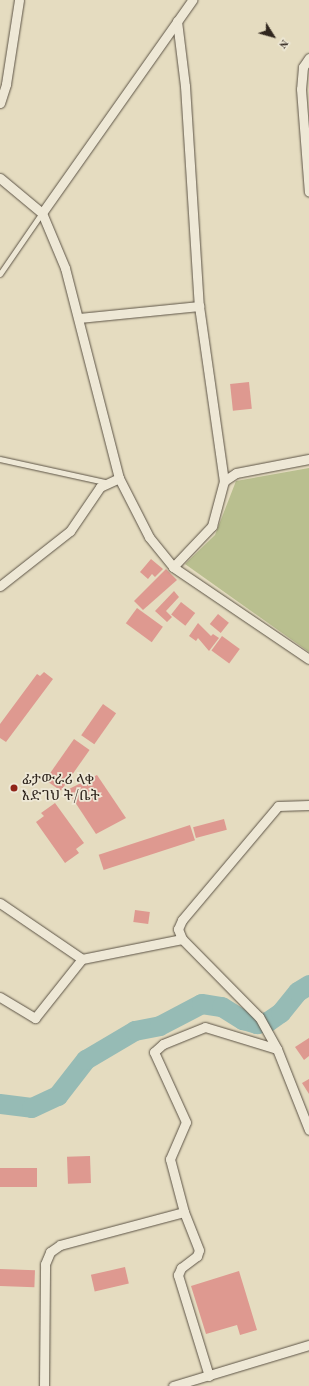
<!DOCTYPE html>
<html>
<head>
<meta charset="utf-8">
<style>
	body { margin:0 }
	#map { position:relative; width:309px; height:1386px; overflow:hidden; background:#e5dcc0; font-family:"Old Standard TT","Noto Serif Ethiopic",serif }
	div>[style] { position:absolute }
	[style*='--x'] { left:calc(var(--x)*1px); top:calc(var(--y)*1px); width:calc(var(--w)*1px); rotate:calc(var(--a)*1deg) }
	.green>* { inset:0; background:#b9bf8f }
	.river>* { height:20px; margin:-10px; padding:0 10px; transform-origin:10px; border-radius:10px; background:#96bbb5 }
	.building>* { inset:0; background:#de9990; transform-origin:0 0 }
	.roads { filter:drop-shadow(0 0 1px #5d5446) drop-shadow(0 0 1px #5d5446) }
	.service>* { height:4.5px; margin:-2.25px; padding:0 2.25px; transform-origin:2.25px; border-radius:2.25px; background:#eee8d6 }
	.minor>* { height:9px; margin:-4.5px; padding:0 4.5px; transform-origin:4.5px; border-radius:4.5px; background:#eee8d6 }
	.dots>* { width:11px; height:11px; translate:-50% -50%; box-sizing:border-box; border:2px solid #eee8d6; border-radius:50% }
	span { translate:-50% -50%; white-space:nowrap; text-align:center; line-height:1.15; -webkit-text-stroke:3.5px #eee8d6; paint-order:stroke }
	.poi-label { font-size:14px; color:#30261e }
	.left { translate:0 -50%; text-align:left }
	.north { position:absolute; left:253px; top:16px; width:40px; height:40px; -webkit-text-stroke:3px #eee8d6; paint-order:stroke; rotate:127deg; font-size:11px; font-weight:700; line-height:16px; text-align:center; color:#30261e }
	.north::after { content:''; display:block; margin:auto; width:14px; height:18px; background:#30261e; clip-path:polygon(50% 0,100% 100%,50% 72%,0 100%) }
</style>
</head>
<body>
<div id="map">
	<div class="green">
		<i style="clip-path:polygon(309px 468px,309px 652px,185px 564px,215px 535px,236px 481px)"></i>
	</div>
	<div class="river">
		<i style="--x:0;--y:1104;--w:32;--a:7"></i>
		<i style="--x:32;--y:1108;--w:29;--a:-25"></i>
		<i style="--x:58;--y:1096;--w:46;--a:-52.1"></i>
		<i style="--x:86;--y:1060;--w:57;--a:-30.6"></i>
		<i style="--x:135;--y:1031;--w:25;--a:-11"></i>
		<i style="--x:160;--y:1026;--w:47;--a:-27.6"></i>
		<i style="--x:202;--y:1004;--w:20;--a:9"></i>
		<i style="--x:222;--y:1007;--w:25;--a:32"></i>
		<i style="--x:243;--y:1020;--w:15;--a:16"></i>
		<i style="--x:257;--y:1024;--w:11;--a:-10"></i>
		<i style="--x:268;--y:1022;--w:16;--a:-35"></i>
		<i style="--x:281;--y:1013;--w:27;--a:-51"></i>
		<i style="--x:298;--y:992;--w:13;--a:-32"></i>
	</div>
	<div class="building">
		<i style="left:249px;top:382px;width:27px;height:19px;rotate:84deg"></i>
		<i style="clip-path:polygon(151px 559px,163px 569px,155px 577px,152px 574px,148px 579px,140px 572px)"></i>
		<i style="clip-path:polygon(166px 569px,177px 580px,143px 610px,134px 601px)"></i>
		<i style="clip-path:polygon(174px 591px,179px 597px,166px 611px,172px 617px,167px 622px,155px 611px)"></i>
		<i style="left:181px;top:602px;width:18px;height:16px;rotate:38deg"></i>
		<i style="left:137px;top:608px;width:32px;height:19px;rotate:36deg"></i>
		<i style="left:218px;top:614px;width:14px;height:13px;rotate:39deg"></i>
		<i style="clip-path:polygon(198px 623px,211px 636px,213px 634px,219px 638px,209px 651px,198px 638px,196px 641px,189px 636px)"></i>
		<i style="left:222px;top:636px;width:22px;height:18px;rotate:36deg"></i>
		<i style="clip-path:polygon(44px 672px,53px 679px,6px 742px,0 738px,0 724px,37px 674px,40px 676px)"></i>
		<i style="left:103px;top:704px;width:16px;height:38px;rotate:35deg"></i>
		<i style="left:74px;top:739px;width:19px;height:50px;rotate:35deg"></i>
		<i style="clip-path:polygon(97px 775px,126px 818px,96px 834px,67px 790px)"></i>
		<i style="clip-path:polygon(55px 803px,84px 843px,76px 849px,79px 853px,65px 863px,36px 822px,44px 816px,41px 813px)"></i>
		<i style="left:224px;top:819px;width:11px;height:32px;rotate:75deg"></i>
		<i style="left:190px;top:825px;width:16px;height:96px;rotate:72deg"></i>
		<i style="left:135px;top:910px;width:15px;height:12px;rotate:8deg"></i>
		<i style="clip-path:polygon(309px 1038px,309px 1056px,304px 1060px,295px 1047px)"></i>
		<i style="clip-path:polygon(309px 1079px,309px 1094px,302px 1083px)"></i>
		<i style="left:90px;top:1156px;width:27px;height:23px;rotate:88deg"></i>
		<i style="left:0;top:1168px;width:37px;height:19px"></i>
		<i style="left:125px;top:1267px;width:17px;height:35px;rotate:77deg"></i>
		<i style="left:0;top:1269px;width:35px;height:17px;rotate:2deg"></i>
		<i style="clip-path:polygon(239px 1271px,257px 1330px,240px 1335px,237px 1325px,206px 1334px,191px 1286px)"></i>
	</div>
	<div class="roads">
		<div class="service">
			<i style="--x:0;--y:274;--w:74;--a:-55.5"></i>
			<i style="--x:0;--y:459;--w:107;--a:12.4"></i>
		</div>
		<div class="minor">
			<i style="--x:177;--y:21;--w:65;--a:83"></i>
			<i style="--x:185;--y:86;--w:220;--a:86.4"></i>
			<i style="--x:199;--y:306;--w:177;--a:81.9"></i>
			<i style="--x:309;--y:58;--w:11;--a:124"></i>
			<i style="--x:303;--y:67;--w:22;--a:95"></i>
			<i style="--x:301;--y:89;--w:103;--a:85.6"></i>
			<i style="--x:0;--y:103;--w:20;--a:-72"></i>
			<i style="--x:6;--y:84;--w:85;--a:-81.2"></i>
			<i style="--x:0;--y:178;--w:55;--a:39.8"></i>
			<i style="--x:42;--y:213;--w:60;--a:67.3"></i>
			<i style="--x:65;--y:268;--w:217;--a:75.6"></i>
			<i style="--x:119;--y:478;--w:66;--a:63"></i>
			<i style="--x:149;--y:537;--w:38;--a:51"></i>
			<i style="--x:173;--y:567;--w:164;--a:34.1"></i>
			<i style="--x:42;--y:213;--w:261;--a:-54.8"></i>
			<i style="--x:79;--y:318;--w:121;--a:-5.7"></i>
			<i style="--x:173;--y:567;--w:57;--a:-46.4"></i>
			<i style="--x:212;--y:526;--w:47;--a:-75.1"></i>
			<i style="--x:224;--y:481;--w:14;--a:-34"></i>
			<i style="--x:236;--y:473;--w:74;--a:-10.9"></i>
			<i style="--x:0;--y:586;--w:89;--a:-38.2"></i>
			<i style="--x:70;--y:531;--w:53;--a:-55.7"></i>
			<i style="--x:100;--y:487;--w:21;--a:-25"></i>
			<i style="--x:0;--y:903;--w:99;--a:34.3"></i>
			<i style="--x:82;--y:959;--w:102;--a:-11.3"></i>
			<i style="--x:0;--y:997;--w:41;--a:31"></i>
			<i style="--x:35;--y:1018;--w:75;--a:-51.5"></i>
			<i style="--x:277;--y:1049;--w:37;--a:-119"></i>
			<i style="--x:259;--y:1017;--w:110;--a:-134.6"></i>
			<i style="--x:182;--y:939;--w:11;--a:-112"></i>
			<i style="--x:178;--y:929;--w:10;--a:-66"></i>
			<i style="--x:182;--y:920;--w:149;--a:-49.9"></i>
			<i style="--x:278;--y:806;--w:31;--a:-2"></i>
			<i style="--x:209;--y:1376;--w:106;--a:-107.1"></i>
			<i style="--x:178;--y:1275;--w:8;--a:-67"></i>
			<i style="--x:181;--y:1268;--w:20;--a:-37"></i>
			<i style="--x:197;--y:1256;--w:6;--a:-72"></i>
			<i style="--x:199;--y:1250;--w:41;--a:-111.5"></i>
			<i style="--x:184;--y:1212;--w:55;--a:-104.8"></i>
			<i style="--x:170;--y:1159;--w:40;--a:-66.6"></i>
			<i style="--x:186;--y:1122;--w:77;--a:-114.6"></i>
			<i style="--x:154;--y:1052;--w:12;--a:-42"></i>
			<i style="--x:163;--y:1044;--w:45;--a:-22"></i>
			<i style="--x:205;--y:1027;--w:75;--a:17"></i>
			<i style="--x:277;--y:1049;--w:87;--a:68.4"></i>
			<i style="--x:44;--y:1386;--w:122;--a:-89.5"></i>
			<i style="--x:45;--y:1264;--w:13;--a:-67"></i>
			<i style="--x:50;--y:1252;--w:12;--a:-35"></i>
			<i style="--x:60;--y:1245;--w:128;--a:-14.9"></i>
			<i style="--x:173;--y:1386;--w:142;--a:-16.8"></i>
		</div>
	</div>
	<div class="dots">
		<i style="left:14px;top:788px;background:#8f2418"></i>
	</div>
	<div class="poi-label">
		<span class="left" style="left:22px;top:788px">ፊታውራሪ ላቀ<br>እድገህ ት/ቤት</span>
	</div>
	<div class="north">N</div>
</div>
</body>
</html>
